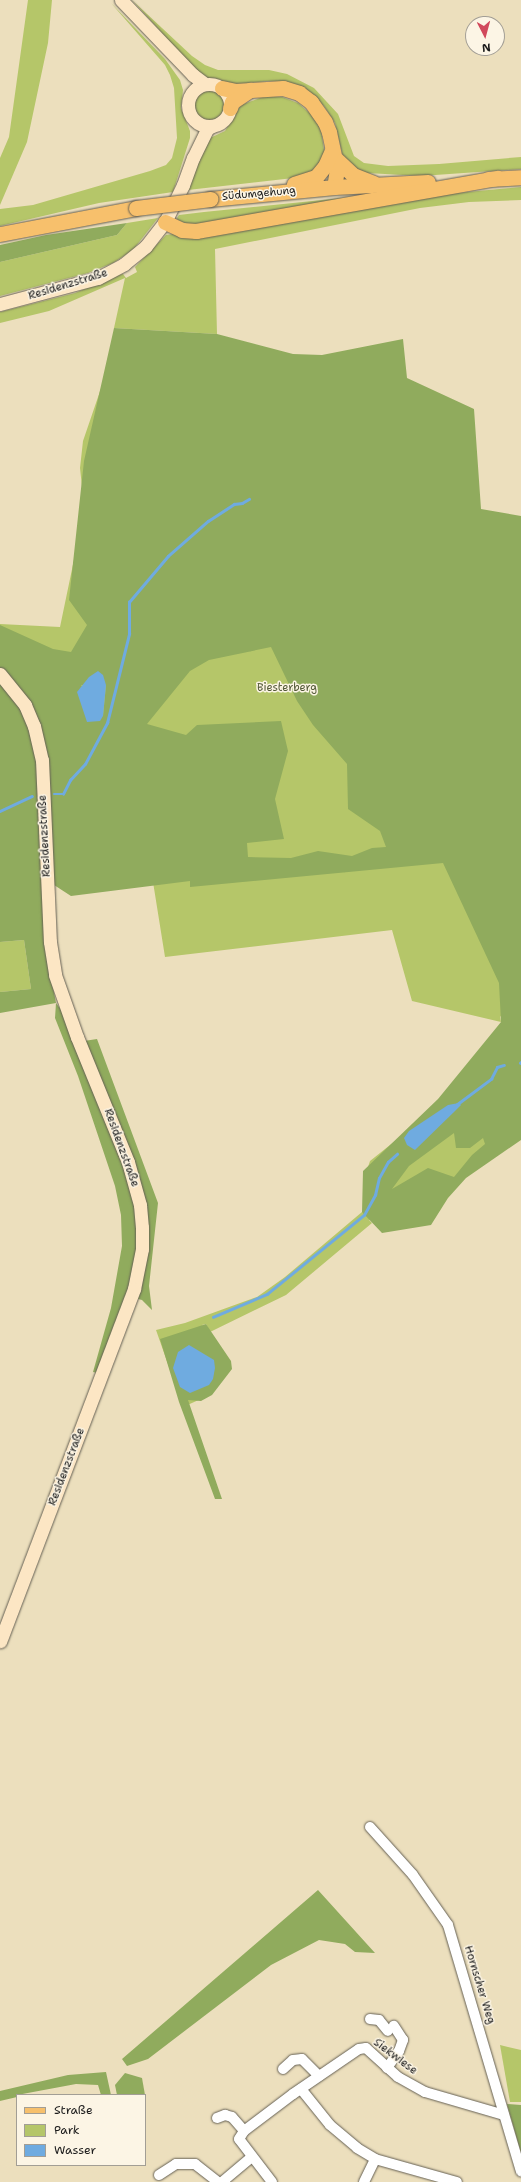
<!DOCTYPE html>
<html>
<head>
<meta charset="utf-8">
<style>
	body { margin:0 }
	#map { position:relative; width:521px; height:2182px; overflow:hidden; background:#ecdfbd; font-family:"Shantell Sans",sans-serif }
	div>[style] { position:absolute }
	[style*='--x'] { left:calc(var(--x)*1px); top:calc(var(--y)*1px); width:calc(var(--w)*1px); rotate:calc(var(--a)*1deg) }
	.green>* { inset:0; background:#b5c669 }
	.round { border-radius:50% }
	.forest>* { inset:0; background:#90ab5d }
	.water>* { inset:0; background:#6fabe0 }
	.stream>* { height:2.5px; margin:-1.25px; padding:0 1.25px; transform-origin:1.25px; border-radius:1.25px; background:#6fabe0 }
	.roads { filter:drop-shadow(0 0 1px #656054) drop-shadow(0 0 1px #656054) }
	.street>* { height:10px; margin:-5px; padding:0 5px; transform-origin:5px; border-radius:5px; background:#fff }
	.secondary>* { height:13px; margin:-6.5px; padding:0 6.5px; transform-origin:6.5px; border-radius:6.5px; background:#fce6c4 }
	.secondary>.ring { margin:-6.5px; padding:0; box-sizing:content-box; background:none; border:13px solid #fce6c4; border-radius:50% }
	.primary>* { height:15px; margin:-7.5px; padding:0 7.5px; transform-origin:7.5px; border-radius:7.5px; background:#f7c06c }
	.bridges { filter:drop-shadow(0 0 1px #656054) drop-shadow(0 0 1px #656054) }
	.primary-bridge>* { height:15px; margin:-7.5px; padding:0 7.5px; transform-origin:7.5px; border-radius:7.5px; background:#f7c06c }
	span { translate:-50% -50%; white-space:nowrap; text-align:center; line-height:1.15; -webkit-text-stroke:3px #fcf5e5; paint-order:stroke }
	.street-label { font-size:11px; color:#1c1c1c }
	.park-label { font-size:11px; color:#525837 }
	.legend { position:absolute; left:16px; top:2094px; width:130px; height:72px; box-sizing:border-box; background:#fcf5e5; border:1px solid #a29e95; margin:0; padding:5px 7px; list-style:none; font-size:12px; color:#1c1c1c }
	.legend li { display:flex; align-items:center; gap:8px; height:20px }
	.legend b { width:20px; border:1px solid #a29e95 }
	.north { position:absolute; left:465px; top:16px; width:40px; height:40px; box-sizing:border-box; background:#fcf5e5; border:1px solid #a29e95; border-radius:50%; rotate:174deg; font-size:11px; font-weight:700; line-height:16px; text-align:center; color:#1c1c1c }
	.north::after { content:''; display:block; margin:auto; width:14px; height:18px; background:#d1495b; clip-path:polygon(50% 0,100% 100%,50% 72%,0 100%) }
</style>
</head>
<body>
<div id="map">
	<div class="green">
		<i style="clip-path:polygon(28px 0,52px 0,48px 43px,27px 142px,0 205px,0 158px,9px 137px)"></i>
		<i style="clip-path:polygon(132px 0,192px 56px,205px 65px,218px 70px,269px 70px,287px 74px,314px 88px,338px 114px,354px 156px,364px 163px,388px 166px,439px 164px,521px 157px,521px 169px,421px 176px,367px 173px,352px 168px,343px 157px,335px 123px,324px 106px,307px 91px,287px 82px,268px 81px,231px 85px,201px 76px)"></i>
		<i style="clip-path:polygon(111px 3px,165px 59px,180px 80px,183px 90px,181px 108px,190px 131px,190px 138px,173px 192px,99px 203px,0 226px,0 209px,33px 205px,150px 171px,166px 165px,172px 158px,177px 138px,174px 88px,170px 75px,165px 65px)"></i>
		<i class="round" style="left:192px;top:89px;width:32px;height:32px"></i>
		<i style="clip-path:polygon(265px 96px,282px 97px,298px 103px,313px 116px,321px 130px,325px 156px,312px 172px,302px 177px,188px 190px,203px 148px,210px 138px,225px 131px,241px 105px)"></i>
		<i style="clip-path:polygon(521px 187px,521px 200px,469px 202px,420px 208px,215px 249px,217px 334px,114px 328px,125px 278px,49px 311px,0 323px,0 312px,75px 293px,118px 275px,123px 274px,126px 278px,137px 272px,135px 267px,166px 235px,425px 196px)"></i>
		<i style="clip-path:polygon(400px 192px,193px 225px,178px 221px,177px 218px,179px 215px,204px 212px)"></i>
		<i style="clip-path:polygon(158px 218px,133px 250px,113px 263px,88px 273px,0 296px,0 262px,117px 235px,127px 223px)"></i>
		<i style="clip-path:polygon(111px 359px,404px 386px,425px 392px,521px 1137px,436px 1199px,369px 1220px,372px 1223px,286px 1295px,210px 1332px,206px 1324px,202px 1325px,230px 1364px,212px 1394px,183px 1407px,156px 1330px,185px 1323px,257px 1297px,285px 1277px,362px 1212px,373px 1198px,363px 1182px,370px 1161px,440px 1105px,504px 1019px,500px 1016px,501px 1022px,412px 1001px,392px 930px,165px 957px,153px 882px,0 651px,0 624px,60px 627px,76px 550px,82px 487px,80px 468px,83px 441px)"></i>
		<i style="clip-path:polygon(24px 940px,31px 989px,0 992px,0 942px)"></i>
		<i style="clip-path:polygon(500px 2045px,521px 2050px,521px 2102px,510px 2102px)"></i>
	</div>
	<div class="forest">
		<i style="clip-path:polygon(127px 223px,117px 235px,0 262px,0 245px,46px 235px)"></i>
		<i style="clip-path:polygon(evenodd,114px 328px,217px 334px,293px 354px,322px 355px,403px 339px,407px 378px,474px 409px,481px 509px,521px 516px,521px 1140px,466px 1178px,448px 1198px,431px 1225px,382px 1233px,362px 1212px,363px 1171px,438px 1099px,501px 1022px,499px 983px,443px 863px,190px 887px,190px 881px,71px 896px,51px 883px,45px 945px,56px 1003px,84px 1041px,97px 1039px,158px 1203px,149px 1286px,152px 1310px,142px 1300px,127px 1296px,98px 1373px,93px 1372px,111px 1308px,122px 1246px,121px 1215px,115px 1186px,78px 1076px,55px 1018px,56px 1003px,0 1013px,0 992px,31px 989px,24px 940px,0 942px,0 625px,53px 649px,71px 652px,87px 625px,69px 600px,84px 461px,114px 328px,271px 647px,297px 701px,313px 725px,347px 764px,348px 809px,380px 831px,386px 847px,372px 848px,352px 856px,318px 851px,291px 858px,248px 857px,247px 843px,284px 839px,275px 799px,288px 751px,281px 721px,197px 725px,186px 735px,147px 724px,190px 671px,209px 660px,271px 647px,114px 328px,81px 685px,106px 685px,103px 716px,81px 685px,114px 328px,454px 1133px,456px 1148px,470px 1148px,483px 1138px,485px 1144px,472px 1155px,454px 1177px,428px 1168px,392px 1189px,409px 1166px,454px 1133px)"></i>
		<i style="clip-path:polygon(206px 1324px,231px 1361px,232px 1369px,212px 1395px,201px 1401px,188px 1400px,222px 1499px,215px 1499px,179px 1402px,160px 1339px)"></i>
		<i style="clip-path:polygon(318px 1890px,375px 1953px,355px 1952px,345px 1944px,319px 1940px,271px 1965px,148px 2059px,127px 2066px,122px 2059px)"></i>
		<i style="clip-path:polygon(106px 2072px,111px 2095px,101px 2095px,98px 2085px,76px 2084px,17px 2095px,17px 2097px,0 2101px,0 2091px,68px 2075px)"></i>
		<i style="clip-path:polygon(125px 2073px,142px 2078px,145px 2095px,117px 2095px,115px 2085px)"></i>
		<i style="clip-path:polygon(507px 2104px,521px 2105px,521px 2153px)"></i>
	</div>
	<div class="water">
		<i style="clip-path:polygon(98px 671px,103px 675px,106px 685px,103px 716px,100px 721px,87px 722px,77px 692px,89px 677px)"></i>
		<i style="clip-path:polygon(459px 1103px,461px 1105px,455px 1111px,415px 1150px,407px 1145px,404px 1138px,409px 1131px,448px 1105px)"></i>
		<i style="clip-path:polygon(189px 1345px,214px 1360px,215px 1368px,213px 1379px,209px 1385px,190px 1393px,180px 1387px,173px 1368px,178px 1352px)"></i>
	</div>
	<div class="stream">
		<i style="--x:54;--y:794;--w:9;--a:0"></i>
		<i style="--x:63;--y:794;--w:16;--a:-63"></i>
		<i style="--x:70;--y:780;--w:22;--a:-47"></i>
		<i style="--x:85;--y:764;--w:47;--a:-61.8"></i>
		<i style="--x:107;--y:723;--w:92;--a:-76.1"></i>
		<i style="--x:129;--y:634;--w:32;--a:-90"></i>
		<i style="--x:129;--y:602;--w:60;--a:-49.7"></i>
		<i style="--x:168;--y:556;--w:53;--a:-41.2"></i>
		<i style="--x:208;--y:521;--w:31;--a:-33"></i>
		<i style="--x:234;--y:504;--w:8;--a:-7"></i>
		<i style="--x:242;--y:503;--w:8;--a:-30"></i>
		<i style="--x:0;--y:811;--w:35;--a:-25"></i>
		<i style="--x:520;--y:1063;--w:1;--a:-45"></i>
		<i style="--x:456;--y:1105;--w:44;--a:-36.6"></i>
		<i style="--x:491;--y:1079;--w:13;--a:-63"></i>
		<i style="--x:497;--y:1067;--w:7;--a:-16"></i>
		<i style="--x:213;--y:1317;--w:59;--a:-23.1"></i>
		<i style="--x:267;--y:1294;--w:125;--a:-39.2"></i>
		<i style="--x:364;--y:1215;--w:23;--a:-61"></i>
		<i style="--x:375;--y:1195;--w:17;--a:-77"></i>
		<i style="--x:379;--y:1178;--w:18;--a:-61"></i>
		<i style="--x:388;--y:1162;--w:12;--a:-42"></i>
	</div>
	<div class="roads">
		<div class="street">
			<i style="--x:370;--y:1827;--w:64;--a:48.1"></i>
			<i style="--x:413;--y:1875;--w:61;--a:55"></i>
			<i style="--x:448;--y:1925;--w:257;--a:73.5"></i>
			<i style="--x:370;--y:2019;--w:9;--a:6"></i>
			<i style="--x:379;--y:2020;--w:14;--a:51"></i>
			<i style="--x:387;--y:2068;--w:21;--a:-55"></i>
			<i style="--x:399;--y:2051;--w:12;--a:-70"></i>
			<i style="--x:403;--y:2040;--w:17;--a:-123"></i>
			<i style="--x:283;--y:2069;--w:13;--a:-42"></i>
			<i style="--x:293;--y:2060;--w:9;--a:-6"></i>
			<i style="--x:302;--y:2059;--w:24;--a:45"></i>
			<i style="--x:301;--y:2089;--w:46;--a:51.1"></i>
			<i style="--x:330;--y:2125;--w:35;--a:40"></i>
			<i style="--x:357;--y:2148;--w:21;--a:31"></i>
			<i style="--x:375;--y:2159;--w:85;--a:15.7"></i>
			<i style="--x:217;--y:2118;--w:9;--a:-21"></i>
			<i style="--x:225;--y:2115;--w:7;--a:16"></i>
			<i style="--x:232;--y:2117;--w:18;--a:49"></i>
			<i style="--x:159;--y:2175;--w:20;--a:-33"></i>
			<i style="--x:176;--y:2164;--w:19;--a:0"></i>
			<i style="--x:195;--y:2164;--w:29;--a:38"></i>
			<i style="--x:222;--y:2182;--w:39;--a:-40"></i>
			<i style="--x:272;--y:2182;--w:54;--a:-127.5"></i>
			<i style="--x:239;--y:2139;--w:9;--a:-58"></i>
			<i style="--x:244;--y:2131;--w:61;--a:-37.1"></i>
			<i style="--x:293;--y:2094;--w:80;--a:-34.3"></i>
			<i style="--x:359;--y:2049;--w:7;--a:-8"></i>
			<i style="--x:366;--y:2048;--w:43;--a:42.2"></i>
			<i style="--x:398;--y:2077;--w:31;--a:29"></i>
			<i style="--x:425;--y:2092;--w:82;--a:16.2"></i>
			<i style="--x:364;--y:2182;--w:25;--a:-64"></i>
		</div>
		<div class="secondary">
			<i style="--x:121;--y:0;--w:104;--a:46.2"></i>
			<i style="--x:193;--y:75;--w:15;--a:37"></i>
			<i class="ring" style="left:188px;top:84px;width:29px;height:29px"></i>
			<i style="--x:0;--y:304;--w:101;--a:-14.9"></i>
			<i style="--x:98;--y:278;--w:30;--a:-28"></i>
			<i style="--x:124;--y:264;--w:28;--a:-39"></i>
			<i style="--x:146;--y:246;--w:31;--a:-52"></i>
			<i style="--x:165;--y:222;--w:41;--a:-64.1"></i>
			<i style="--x:183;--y:185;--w:29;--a:-70"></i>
			<i style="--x:193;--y:158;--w:32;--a:-64"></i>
			<i style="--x:207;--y:129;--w:6;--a:-31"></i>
			<i style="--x:0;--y:674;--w:40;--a:51"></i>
			<i style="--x:25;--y:705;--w:23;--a:67"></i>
			<i style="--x:34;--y:726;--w:35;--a:77"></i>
			<i style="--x:42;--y:760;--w:182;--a:87.5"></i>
			<i style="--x:50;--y:942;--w:33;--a:81"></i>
			<i style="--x:55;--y:975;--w:66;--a:70.5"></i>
			<i style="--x:77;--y:1037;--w:135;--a:67.8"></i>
			<i style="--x:128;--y:1162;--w:45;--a:74.4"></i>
			<i style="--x:140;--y:1205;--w:22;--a:85"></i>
			<i style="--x:142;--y:1227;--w:22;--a:90"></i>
			<i style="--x:142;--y:1249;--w:41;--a:101.3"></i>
			<i style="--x:134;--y:1289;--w:377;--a:110.8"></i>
		</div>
		<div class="primary">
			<i style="--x:222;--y:88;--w:13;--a:13"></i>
			<i style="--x:235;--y:91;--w:48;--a:-3.6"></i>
			<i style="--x:283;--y:88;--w:17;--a:17"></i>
			<i style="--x:299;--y:93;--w:15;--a:37"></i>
			<i style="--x:311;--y:102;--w:24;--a:55"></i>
			<i style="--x:325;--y:122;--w:11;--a:68"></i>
			<i style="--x:329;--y:132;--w:38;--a:78"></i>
			<i style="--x:337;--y:169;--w:18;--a:99"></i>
			<i style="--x:230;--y:108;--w:6;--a:-72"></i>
			<i style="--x:232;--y:102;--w:22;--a:-34"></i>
			<i style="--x:336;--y:159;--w:23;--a:43"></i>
			<i style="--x:353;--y:175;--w:22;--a:21"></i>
			<i style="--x:488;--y:179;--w:33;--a:-3"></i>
			<i style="--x:294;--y:184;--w:23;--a:-18"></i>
			<i style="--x:316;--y:177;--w:14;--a:-51"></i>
			<i style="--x:325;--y:166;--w:17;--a:-66"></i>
			<i style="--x:210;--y:199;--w:125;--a:-5.5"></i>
			<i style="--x:334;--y:187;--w:94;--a:-3"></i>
			<i style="--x:165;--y:222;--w:19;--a:25"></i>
			<i style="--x:182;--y:230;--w:14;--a:4"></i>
			<i style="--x:196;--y:231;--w:306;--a:-10"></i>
			<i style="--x:0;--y:234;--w:138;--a:-10.8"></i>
		</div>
	</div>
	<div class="bridges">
		<div class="primary-bridge">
			<i style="--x:136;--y:208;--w:75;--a:-6.9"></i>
		</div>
	</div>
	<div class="street-label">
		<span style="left:259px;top:194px;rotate:-5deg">Südumgehung</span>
		<span style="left:68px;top:285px;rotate:-17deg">Residenzstraße</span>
		<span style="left:45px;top:836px;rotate:-93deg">Residenzstraße</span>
		<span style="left:121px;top:1148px;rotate:70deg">Residenzstraße</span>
		<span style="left:67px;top:1467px;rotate:-69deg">Residenzstraße</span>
		<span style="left:479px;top:1985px;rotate:73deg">Hornscher Weg</span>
		<span style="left:395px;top:2057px;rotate:37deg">Siekwiese</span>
	</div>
	<div class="park-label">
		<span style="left:287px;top:688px">Biesterberg</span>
	</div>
	<ul class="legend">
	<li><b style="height:5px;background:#f7c06c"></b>Straße</li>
	<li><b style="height:11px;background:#b5c669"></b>Park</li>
	<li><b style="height:11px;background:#6fabe0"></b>Wasser</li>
	</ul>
	<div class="north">N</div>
</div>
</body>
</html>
